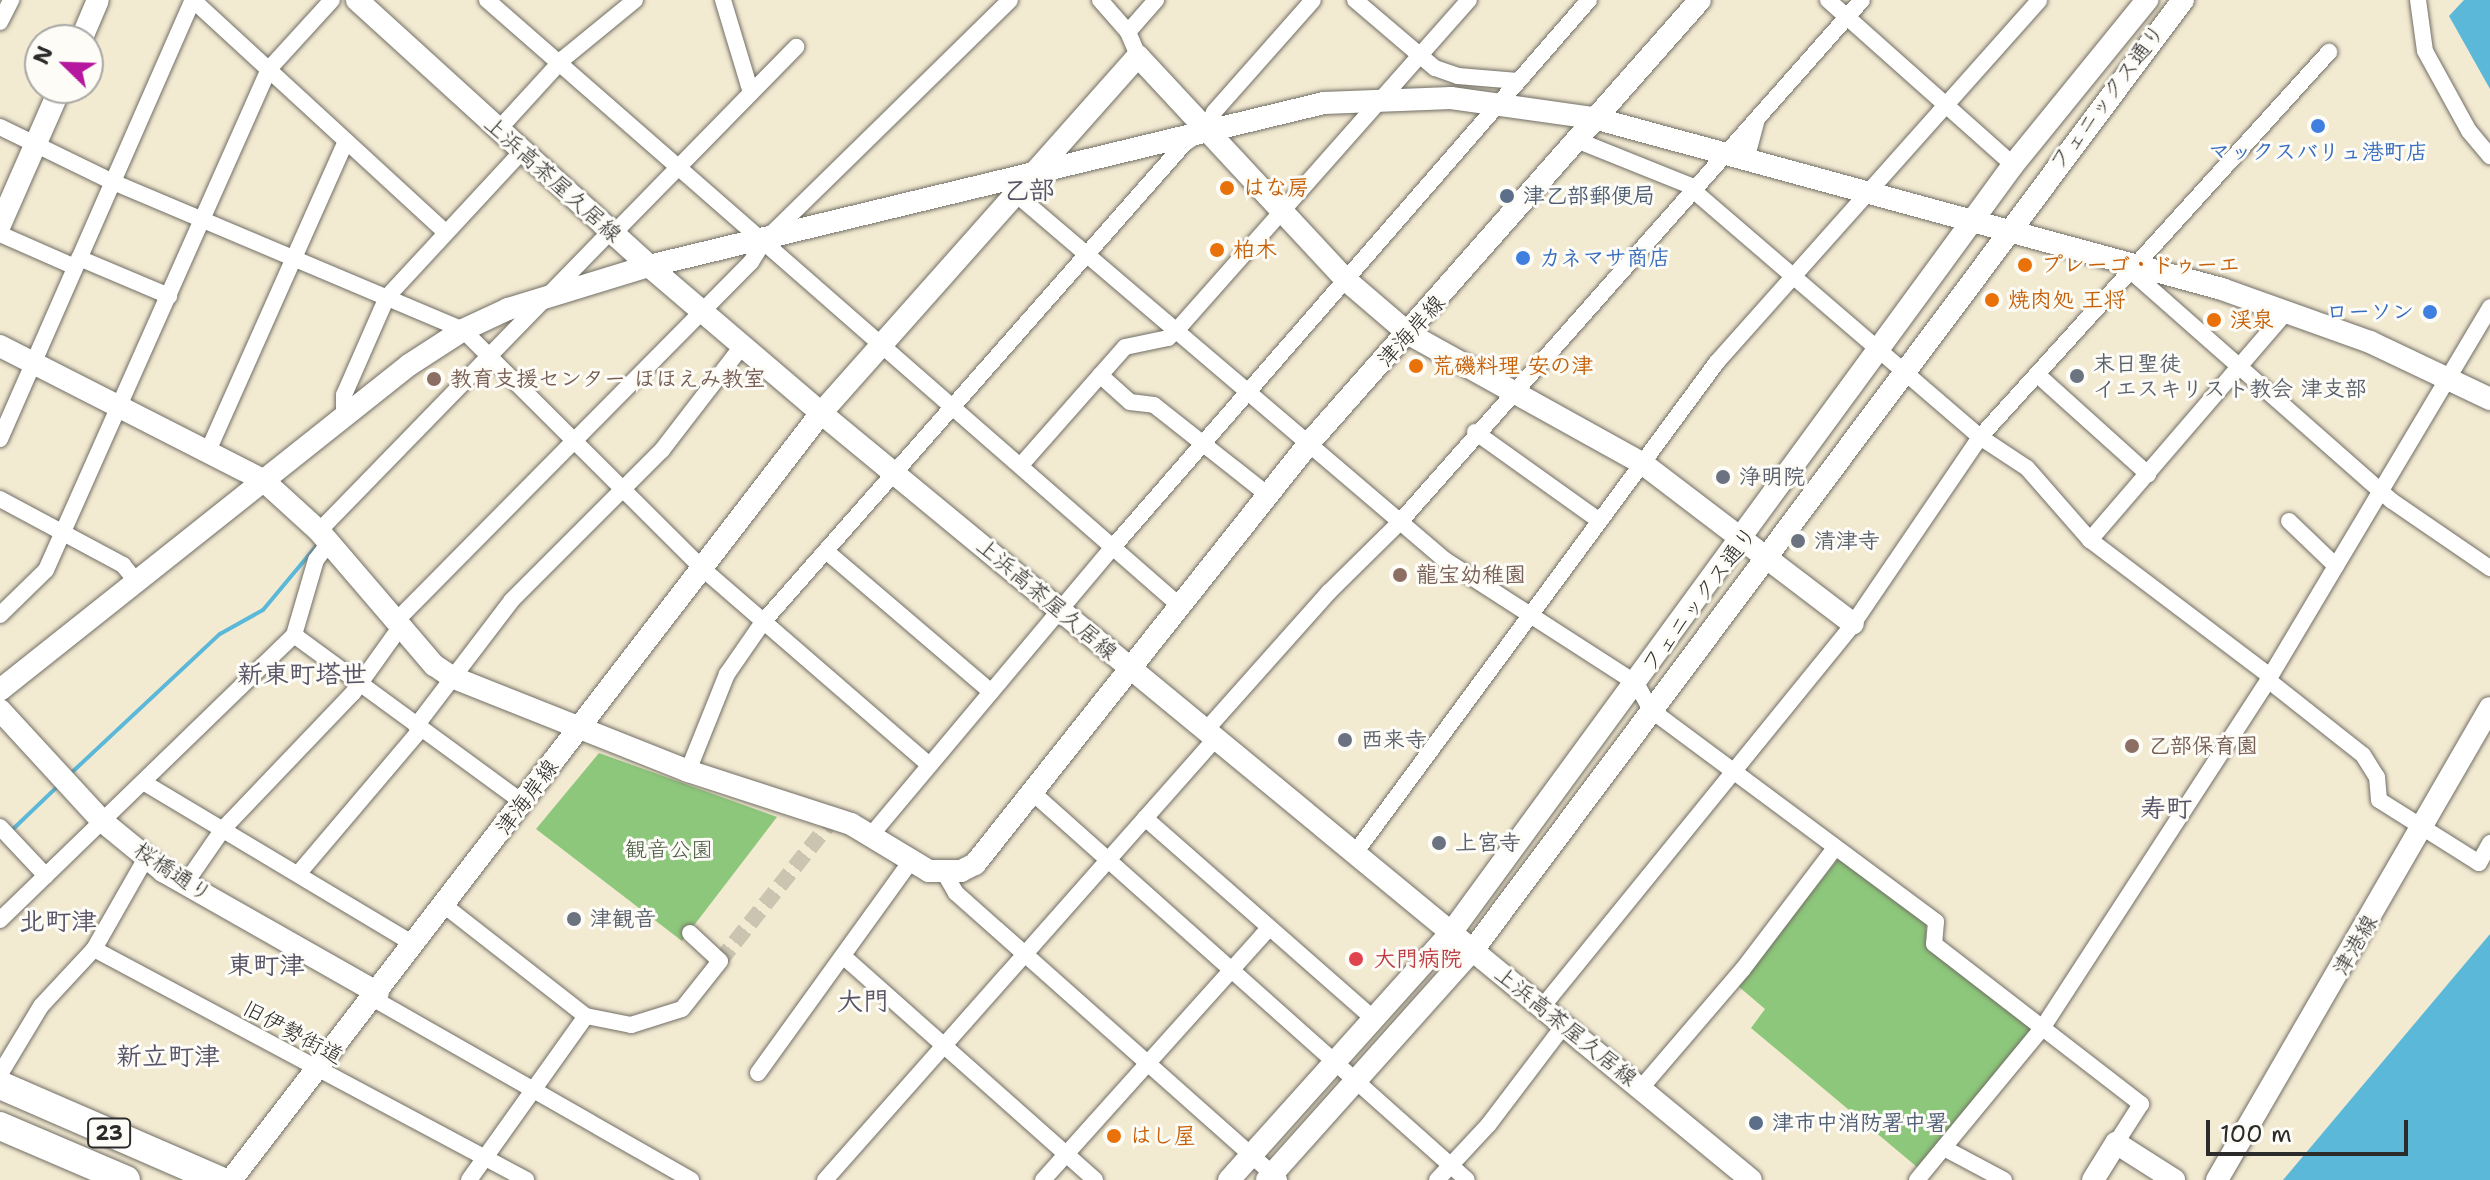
<!DOCTYPE html>
<html>
<head>
<meta charset="utf-8">
<style>
	body { margin:0 }
	#map { position:relative; width:2490px; height:1180px; overflow:hidden; background:#f3ead2; font-family:"Shantell Sans","Klee One",sans-serif }
	div>[style] { position:absolute }
	[style*='--x'] { left:calc(var(--x)*1px); top:calc(var(--y)*1px); width:calc(var(--w)*1px); rotate:calc(var(--a)*1deg) }
	.green>* { inset:0; background:#8dc77b }
	.water>* { inset:0; background:#5bb8d9 }
	.stream>* { height:4px; margin:-2px; padding:0 2px; transform-origin:2px; border-radius:2px; background:#5bb8d9 }
	.street-tunnel>* { height:16px; margin-top:-8px; transform-origin:0; background:repeating-linear-gradient(90deg,#cbc4b1 0 16px,transparent 0 24px) }
	.roads { filter:drop-shadow(0 0 2px #716e65) drop-shadow(0 0 2px #716e65) }
	.street>* { height:16px; margin:-8px; padding:0 8px; transform-origin:8px; border-radius:8px; background:#fff }
	.secondary>* { height:22px; margin:-11px; padding:0 11px; transform-origin:11px; border-radius:11px; background:#fff }
	.highway>* { height:28px; margin:-14px; padding:0 14px; transform-origin:14px; border-radius:14px; background:#fff }
	.dots>* { width:22px; height:22px; translate:-50% -50%; box-sizing:border-box; border:4px solid #fdfcf7; border-radius:50% }
	span { translate:-50% -50%; white-space:nowrap; text-align:center; line-height:1.15; -webkit-text-stroke:6px #fdfcf7; paint-order:stroke }
	.shield-label span { padding:2px 6px; background:#fdfcf7; border:2px solid; border-radius:6px; -webkit-text-stroke-width:0 }
	.shield-label { font-size:20px; color:#2b2b2b; font-weight:700 }
	.street-label { font-size:22px; color:#2b2b2b }
	.shop-label { font-size:22px; color:#366cbe; font-weight:700 }
	.left { translate:0 -50%; text-align:left }
	.right { translate:-100% -50%; text-align:right }
	.food-label { font-size:22px; color:#c56008; font-weight:700 }
	.service-label { font-size:22px; color:#4e5e75; font-weight:700 }
	.worship-label { font-size:22px; color:#5b616d; font-weight:700 }
	.education-label { font-size:22px; color:#785e54; font-weight:700 }
	.park-label { font-size:22px; color:#485a43 }
	.health-label { font-size:22px; color:#be3a42; font-weight:700 }
	.quarter-label { font-size:26px; color:#575467; font-weight:700 }
	.north { position:absolute; left:24px; top:24px; width:80px; height:80px; box-sizing:border-box; background:#fdfcf7; border:2px solid #a9a8a5; border-radius:50%; rotate:293deg; font-size:22px; font-weight:700; line-height:32px; text-align:center; color:#2b2b2b }
	.north::after { content:''; display:block; margin:auto; width:28px; height:36px; background:#b5179e; clip-path:polygon(50% 0,100% 100%,50% 72%,0 100%) }
	.scale { position:absolute; left:2206px; top:1120px; width:202px; height:36px; box-sizing:border-box; border:4px solid #2b2b2b; border-top:0; padding-left:10px; font-size:24px; line-height:28px; white-space:nowrap; color:#2b2b2b; -webkit-text-stroke:6px #fdfcf7; paint-order:stroke }
</style>
</head>
<body>
<div id="map">
	<div class="green">
		<i style="clip-path:polygon(599px 753px,777px 817px,682px 941px,536px 829px)"></i>
		<i style="clip-path:polygon(1838px 859px,1926px 923px,1926px 944px,2030px 1024px,2030px 1032px,1917px 1167px,1751px 1028px,1765px 1009px,1738px 986px)"></i>
	</div>
	<div class="water">
		<i style="clip-path:polygon(2464px 0,2490px 0,2490px 89px,2449px 16px)"></i>
		<i style="clip-path:polygon(2490px 934px,2490px 1180px,2283px 1180px)"></i>
	</div>
	<div class="stream">
		<i style="--x:68;--y:776;--w:208;--a:-43.1"></i>
		<i style="--x:220;--y:634;--w:49;--a:-29.2"></i>
		<i style="--x:263;--y:610;--w:86;--a:-50.2"></i>
		<i style="--x:11;--y:831;--w:66;--a:-43.8"></i>
	</div>
	<div class="street-tunnel">
		<i style="--x:720;--y:961;--w:181;--a:-51.5"></i>
	</div>
	<div class="roads">
		<div class="street">
			<i style="--x:193;--y:0;--w:343;--a:42.6"></i>
			<i style="--x:487;--y:0;--w:921;--a:41.17"></i>
			<i style="--x:723;--y:0;--w:97;--a:73.2"></i>
			<i style="--x:1100;--y:0;--w:43;--a:48.8"></i>
			<i style="--x:1128;--y:32;--w:26;--a:67"></i>
			<i style="--x:1355;--y:0;--w:105;--a:40.4"></i>
			<i style="--x:1435;--y:68;--w:24;--a:19"></i>
			<i style="--x:1458;--y:76;--w:60;--a:4.8"></i>
			<i style="--x:1828;--y:0;--w:248;--a:41.7"></i>
			<i style="--x:2418;--y:0;--w:51;--a:82.2"></i>
			<i style="--x:2425;--y:51;--w:91;--a:61.2"></i>
			<i style="--x:2469;--y:131;--w:33;--a:50"></i>
			<i style="--x:0;--y:22;--w:25;--a:-63"></i>
			<i style="--x:1128;--y:32;--w:43;--a:-48.8"></i>
			<i style="--x:0;--y:127;--w:126;--a:26"></i>
			<i style="--x:113;--y:182;--w:380;--a:22.9"></i>
			<i style="--x:463;--y:330;--w:339;--a:44.9"></i>
			<i style="--x:703;--y:569;--w:299;--a:40.9"></i>
			<i style="--x:499;--y:129;--w:95;--a:-47.6"></i>
			<i style="--x:563;--y:59;--w:93;--a:-39.3"></i>
			<i style="--x:1579;--y:141;--w:126;--a:21.9"></i>
			<i style="--x:1746;--y:160;--w:42;--a:-75"></i>
			<i style="--x:1694;--y:191;--w:377;--a:40.7"></i>
			<i style="--x:1980;--y:437;--w:56;--a:33.4"></i>
			<i style="--x:2027;--y:468;--w:96;--a:48.8"></i>
			<i style="--x:2090;--y:540;--w:226;--a:37.1"></i>
			<i style="--x:1017;--y:195;--w:563;--a:40.46"></i>
			<i style="--x:1445;--y:560;--w:227;--a:32.8"></i>
			<i style="--x:1636;--y:683;--w:31;--a:61"></i>
			<i style="--x:1651;--y:710;--w:355;--a:36.6"></i>
			<i style="--x:1936;--y:922;--w:22;--a:95"></i>
			<i style="--x:1934;--y:944;--w:262;--a:37.7"></i>
			<i style="--x:2141;--y:1104;--w:46;--a:122.7"></i>
			<i style="--x:0;--y:234;--w:82;--a:23.7"></i>
			<i style="--x:613;--y:234;--w:262;--a:-45.6"></i>
			<i style="--x:79;--y:258;--w:98;--a:22.9"></i>
			<i style="--x:2132;--y:272;--w:346;--a:41.4"></i>
			<i style="--x:2392;--y:501;--w:119;--a:34.4"></i>
			<i style="--x:1100;--y:375;--w:40;--a:42"></i>
			<i style="--x:1130;--y:402;--w:24;--a:7"></i>
			<i style="--x:1154;--y:405;--w:145;--a:38.3"></i>
			<i style="--x:2039;--y:376;--w:147;--a:42"></i>
			<i style="--x:344;--y:416;--w:21;--a:-90"></i>
			<i style="--x:344;--y:395;--w:107;--a:-66.3"></i>
			<i style="--x:387;--y:297;--w:199;--a:-47.2"></i>
			<i style="--x:1475;--y:432;--w:153;--a:35.5"></i>
			<i style="--x:0;--y:439;--w:480;--a:-66.3"></i>
			<i style="--x:208;--y:451;--w:339;--a:-66"></i>
			<i style="--x:1021;--y:465;--w:157;--a:-48.6"></i>
			<i style="--x:1125;--y:347;--w:44;--a:-11.8"></i>
			<i style="--x:1168;--y:338;--w:11;--a:-41"></i>
			<i style="--x:1176;--y:331;--w:442;--a:-48.5"></i>
			<i style="--x:0;--y:499;--w:140;--a:28.2"></i>
			<i style="--x:123;--y:565;--w:21;--a:51"></i>
			<i style="--x:2289;--y:521;--w:65;--a:43.8"></i>
			<i style="--x:319;--y:531;--w:417;--a:-45.8"></i>
			<i style="--x:2090;--y:540;--w:303;--a:-49.3"></i>
			<i style="--x:826;--y:551;--w:217;--a:40.5"></i>
			<i style="--x:0;--y:615;--w:64;--a:-44.4"></i>
			<i style="--x:46;--y:570;--w:548;--a:-66.01"></i>
			<i style="--x:269;--y:69;--w:93;--a:-47.6"></i>
			<i style="--x:396;--y:621;--w:505;--a:-45.32"></i>
			<i style="--x:751;--y:262;--w:25;--a:-58"></i>
			<i style="--x:764;--y:241;--w:344;--a:-44.4"></i>
			<i style="--x:294;--y:635;--w:283;--a:36.2"></i>
			<i style="--x:2268;--y:680;--w:121;--a:38.3"></i>
			<i style="--x:2363;--y:755;--w:26;--a:58"></i>
			<i style="--x:2377;--y:777;--w:23;--a:85"></i>
			<i style="--x:2379;--y:800;--w:118;--a:32.2"></i>
			<i style="--x:2479;--y:863;--w:23;--a:-61"></i>
			<i style="--x:416;--y:726;--w:158;--a:-52.7"></i>
			<i style="--x:512;--y:600;--w:212;--a:-45"></i>
			<i style="--x:662;--y:450;--w:131;--a:-52.4"></i>
			<i style="--x:1206;--y:730;--w:185;--a:-48.3"></i>
			<i style="--x:1329;--y:592;--w:98;--a:-44.6"></i>
			<i style="--x:1399;--y:523;--w:698;--a:-48.48"></i>
			<i style="--x:688;--y:771;--w:105;--a:-68.1"></i>
			<i style="--x:727;--y:674;--w:63;--a:-55.3"></i>
			<i style="--x:763;--y:622;--w:637;--a:-48.63"></i>
			<i style="--x:1184;--y:144;--w:28;--a:-35"></i>
			<i style="--x:1207;--y:128;--w:17;--a:-66"></i>
			<i style="--x:1214;--y:112;--w:149;--a:-48.5"></i>
			<i style="--x:143;--y:782;--w:317;--a:30.9"></i>
			<i style="--x:1033;--y:793;--w:581;--a:41.72"></i>
			<i style="--x:1145;--y:818;--w:305;--a:41.3"></i>
			<i style="--x:0;--y:827;--w:67;--a:46.8"></i>
			<i style="--x:872;--y:834;--w:375;--a:-50"></i>
			<i style="--x:1113;--y:547;--w:725;--a:-48.97"></i>
			<i style="--x:1355;--y:853;--w:610;--a:-53.6"></i>
			<i style="--x:1717;--y:362;--w:484;--a:-48.3"></i>
			<i style="--x:298;--y:874;--w:190;--a:-49.7"></i>
			<i style="--x:945;--y:874;--w:22;--a:60"></i>
			<i style="--x:956;--y:893;--w:432;--a:41.6"></i>
			<i style="--x:185;--y:884;--w:67;--a:-55.4"></i>
			<i style="--x:223;--y:829;--w:188;--a:-46.3"></i>
			<i style="--x:353;--y:693;--w:82;--a:-54.4"></i>
			<i style="--x:445;--y:906;--w:179;--a:38"></i>
			<i style="--x:586;--y:1016;--w:46;--a:11.3"></i>
			<i style="--x:631;--y:1025;--w:53;--a:-17.4"></i>
			<i style="--x:682;--y:1009;--w:61;--a:-51.6"></i>
			<i style="--x:720;--y:961;--w:41;--a:-137"></i>
			<i style="--x:0;--y:920;--w:409;--a:-44.1"></i>
			<i style="--x:294;--y:635;--w:78;--a:-73.7"></i>
			<i style="--x:316;--y:560;--w:21;--a:-53"></i>
			<i style="--x:94;--y:949;--w:490;--a:28.1"></i>
			<i style="--x:843;--y:956;--w:337;--a:41.6"></i>
			<i style="--x:374;--y:999;--w:365;--a:29.7"></i>
			<i style="--x:1543;--y:1006;--w:492;--a:-50.9"></i>
			<i style="--x:1853;--y:624;--w:226;--a:-55.8"></i>
			<i style="--x:1980;--y:437;--w:520;--a:-47.81"></i>
			<i style="--x:758;--y:1073;--w:260;--a:-54.2"></i>
			<i style="--x:0;--y:1074;--w:79;--a:-58.9"></i>
			<i style="--x:41;--y:1006;--w:78;--a:-47.1"></i>
			<i style="--x:94;--y:949;--w:105;--a:-60.3"></i>
			<i style="--x:1641;--y:1088;--w:157;--a:-49.4"></i>
			<i style="--x:1743;--y:969;--w:151;--a:-52.8"></i>
			<i style="--x:1944;--y:1148;--w:68;--a:28.1"></i>
			<i style="--x:469;--y:1180;--w:201;--a:-54.5"></i>
			<i style="--x:825;--y:1180;--w:590;--a:-48.5"></i>
			<i style="--x:1043;--y:1180;--w:338;--a:-48.1"></i>
			<i style="--x:1437;--y:1180;--w:76;--a:-47.1"></i>
			<i style="--x:1489;--y:1124;--w:126;--a:-52.8"></i>
			<i style="--x:1917;--y:1180;--w:198;--a:-50.5"></i>
			<i style="--x:2043;--y:1027;--w:414;--a:-57"></i>
			<i style="--x:2268;--y:680;--w:434;--a:-59.2"></i>
		</div>
		<div class="secondary">
			<i style="--x:357;--y:0;--w:395;--a:42.3"></i>
			<i style="--x:649;--y:266;--w:226;--a:40.5"></i>
			<i style="--x:821;--y:413;--w:1205;--a:39.51"></i>
			<i style="--x:81;--y:40;--w:43;--a:-67"></i>
			<i style="--x:0;--y:225;--w:150;--a:-66.3"></i>
			<i style="--x:0;--y:346;--w:295;--a:27"></i>
			<i style="--x:263;--y:480;--w:76;--a:42.3"></i>
			<i style="--x:319;--y:531;--w:177;--a:49.4"></i>
			<i style="--x:434;--y:665;--w:22;--a:34"></i>
			<i style="--x:452;--y:677;--w:254;--a:21.7"></i>
			<i style="--x:688;--y:771;--w:171;--a:18"></i>
			<i style="--x:851;--y:824;--w:91;--a:31.1"></i>
			<i style="--x:929;--y:871;--w:32;--a:0"></i>
			<i style="--x:961;--y:871;--w:16;--a:-27"></i>
			<i style="--x:975;--y:864;--w:539;--a:-51.56"></i>
			<i style="--x:1310;--y:442;--w:589;--a:-48.58"></i>
			<i style="--x:0;--y:690;--w:522;--a:-38.47"></i>
			<i style="--x:409;--y:365;--w:64;--a:-32.9"></i>
			<i style="--x:463;--y:330;--w:50;--a:-25"></i>
			<i style="--x:508;--y:309;--w:147;--a:-17"></i>
			<i style="--x:649;--y:266;--w:694;--a:-13.58"></i>
			<i style="--x:1324;--y:103;--w:127;--a:-2.3"></i>
			<i style="--x:1451;--y:98;--w:144;--a:8"></i>
			<i style="--x:1594;--y:118;--w:651;--a:15.23"></i>
			<i style="--x:2222;--y:289;--w:157;--a:19.7"></i>
			<i style="--x:2370;--y:342;--w:133;--a:25.4"></i>
			<i style="--x:0;--y:710;--w:151;--a:47.4"></i>
			<i style="--x:102;--y:821;--w:79;--a:39.3"></i>
			<i style="--x:163;--y:871;--w:247;--a:29.6"></i>
			<i style="--x:231;--y:1180;--w:968;--a:-52.43"></i>
			<i style="--x:821;--y:413;--w:477;--a:-48.4"></i>
			<i style="--x:1138;--y:56;--w:306;--a:47.1"></i>
			<i style="--x:1346;--y:280;--w:83;--a:40.6"></i>
			<i style="--x:1409;--y:334;--w:266;--a:29"></i>
			<i style="--x:1642;--y:463;--w:265;--a:37.3"></i>
			<i style="--x:1229;--y:1180;--w:336;--a:-48.1"></i>
			<i style="--x:1453;--y:930;--w:948;--a:-53.79"></i>
			<i style="--x:2013;--y:165;--w:213;--a:-50.9"></i>
			<i style="--x:1267;--y:1180;--w:309;--a:-48.2"></i>
			<i style="--x:1473;--y:950;--w:1186;--a:-53.23"></i>
			<i style="--x:2093;--y:1180;--w:44;--a:-58.1"></i>
			<i style="--x:2116;--y:1143;--w:69;--a:32.5"></i>
			<i style="--x:2217;--y:1180;--w:545;--a:-59.96"></i>
		</div>
		<div class="highway">
			<i style="--x:0;--y:1085;--w:238;--a:23.5"></i>
			<i style="--x:0;--y:1126;--w:137;--a:23.2"></i>
		</div>
	</div>
	<div class="dots">
		<i style="left:2318px;top:126px;background:#3f7fe0"></i>
		<i style="left:1227px;top:188px;background:#e8710a"></i>
		<i style="left:1507px;top:196px;background:#5c6f8a"></i>
		<i style="left:1217px;top:250px;background:#e8710a"></i>
		<i style="left:1523px;top:258px;background:#3f7fe0"></i>
		<i style="left:2025px;top:265px;background:#e8710a"></i>
		<i style="left:1992px;top:300px;background:#e8710a"></i>
		<i style="left:2430px;top:312px;background:#3f7fe0"></i>
		<i style="left:2214px;top:320px;background:#e8710a"></i>
		<i style="left:1416px;top:366px;background:#e8710a"></i>
		<i style="left:2077px;top:376px;background:#6b7280"></i>
		<i style="left:434px;top:379px;background:#8d6e63"></i>
		<i style="left:1723px;top:477px;background:#6b7280"></i>
		<i style="left:1798px;top:541px;background:#6b7280"></i>
		<i style="left:1400px;top:575px;background:#8d6e63"></i>
		<i style="left:1345px;top:740px;background:#6b7280"></i>
		<i style="left:2132px;top:746px;background:#8d6e63"></i>
		<i style="left:1439px;top:843px;background:#6b7280"></i>
		<i style="left:574px;top:919px;background:#6b7280"></i>
		<i style="left:1356px;top:959px;background:#e0444e"></i>
		<i style="left:1756px;top:1123px;background:#5c6f8a"></i>
		<i style="left:1114px;top:1136px;background:#e8710a"></i>
	</div>
	<div class="shield-label">
		<span style="left:109px;top:1133px">23</span>
	</div>
	<div class="street-label">
		<span style="left:2107px;top:97px;rotate:-53deg">フェニックス通り</span>
		<span style="left:553px;top:179px;rotate:42deg">上浜高茶屋久居線</span>
		<span style="left:1411px;top:331px;rotate:-48deg">津海岸線</span>
		<span style="left:1047px;top:599px;rotate:40deg">上浜高茶屋久居線</span>
		<span style="left:1699px;top:599px;rotate:-53deg">フェニックス通り</span>
		<span style="left:527px;top:797px;rotate:-53deg">津海岸線</span>
		<span style="left:173px;top:872px;rotate:34deg">桜橋通り</span>
		<span style="left:2355px;top:945px;rotate:-60deg">津港線</span>
		<span style="left:1566px;top:1026px;rotate:39deg">上浜高茶屋久居線</span>
		<span style="left:293px;top:1032px;rotate:28deg">旧伊勢街道</span>
	</div>
	<div class="shop-label">
		<span style="left:2318px;top:152px">マックスバリュ港町店</span>
		<span class="left" style="left:1539px;top:258px">カネマサ商店</span>
		<span class="right" style="left:2414px;top:312px">ローソン</span>
	</div>
	<div class="food-label">
		<span class="left" style="left:1243px;top:188px">はな房</span>
		<span class="left" style="left:1233px;top:250px">柏木</span>
		<span class="left" style="left:2041px;top:265px">プレーゴ・ドゥーエ</span>
		<span class="left" style="left:2008px;top:300px">焼肉処 王将</span>
		<span class="left" style="left:2230px;top:320px">渓泉</span>
		<span class="left" style="left:1432px;top:366px">荒磯料理 安の津</span>
		<span class="left" style="left:1130px;top:1136px">はし屋</span>
	</div>
	<div class="service-label">
		<span class="left" style="left:1523px;top:196px">津乙部郵便局</span>
		<span class="left" style="left:1772px;top:1123px">津市中消防署中署</span>
	</div>
	<div class="worship-label">
		<span class="left" style="left:2093px;top:376px">末日聖徒<br>イエスキリスト教会 津支部</span>
		<span class="left" style="left:1739px;top:477px">浄明院</span>
		<span class="left" style="left:1814px;top:541px">清津寺</span>
		<span class="left" style="left:1361px;top:740px">西来寺</span>
		<span class="left" style="left:1455px;top:843px">上宮寺</span>
		<span class="left" style="left:590px;top:919px">津観音</span>
	</div>
	<div class="education-label">
		<span class="left" style="left:450px;top:379px">教育支援センター ほほえみ教室</span>
		<span class="left" style="left:1416px;top:575px">龍宝幼稚園</span>
		<span class="left" style="left:2148px;top:746px">乙部保育園</span>
	</div>
	<div class="park-label">
		<span style="left:669px;top:850px">観音公園</span>
	</div>
	<div class="health-label">
		<span class="left" style="left:1374px;top:959px">大門病院</span>
	</div>
	<div class="quarter-label">
		<span style="left:1029px;top:190px">乙部</span>
		<span style="left:302px;top:674px">新東町塔世</span>
		<span style="left:2166px;top:808px">寿町</span>
		<span style="left:58px;top:921px">北町津</span>
		<span style="left:266px;top:965px">東町津</span>
		<span style="left:863px;top:1001px">大門</span>
		<span style="left:168px;top:1056px">新立町津</span>
	</div>
	<div class="north">N</div>
	<div class="scale">100 m</div>
</div>
</body>
</html>
